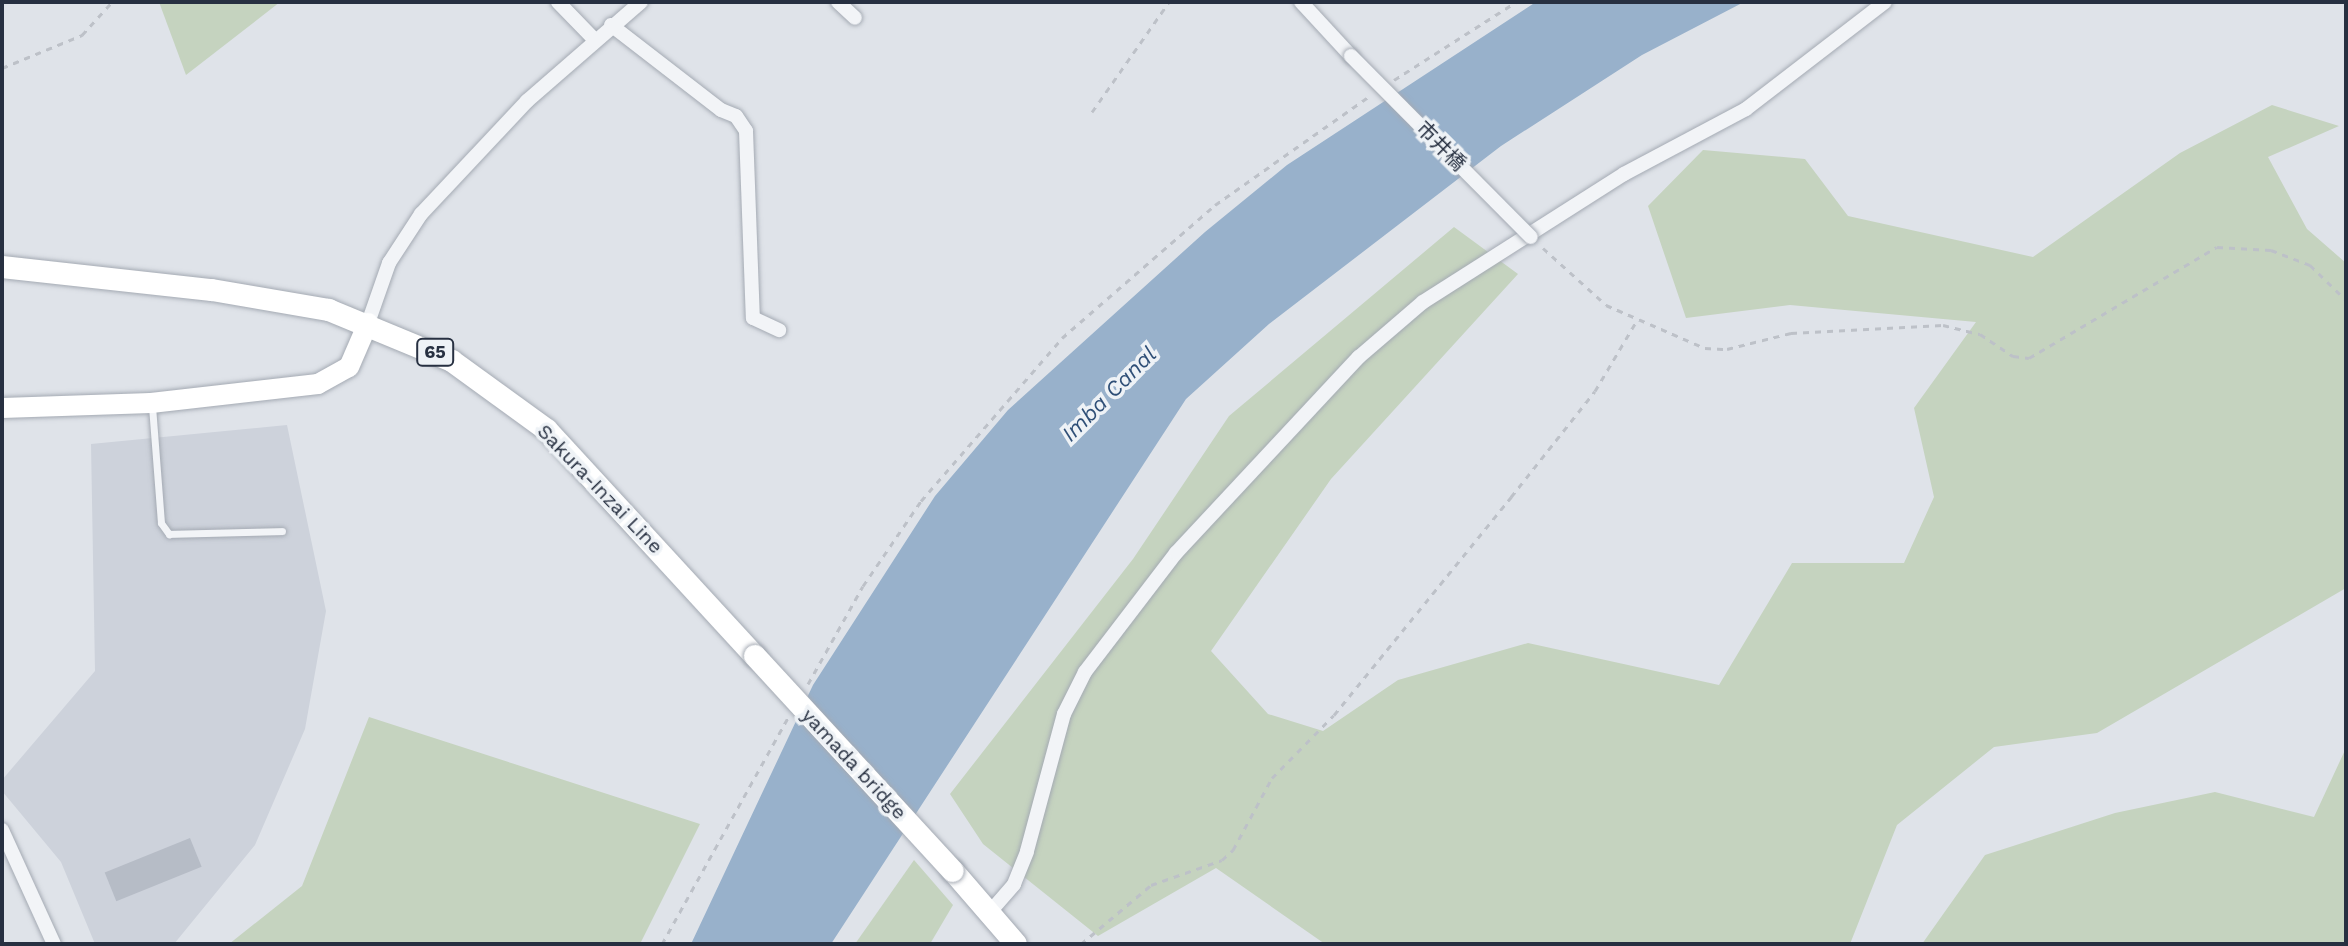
<!DOCTYPE html>
<html>
<head>
<meta charset="utf-8">
<style>
	body { margin:0 }
	#map { position:relative; width:2348px; height:946px; overflow:hidden; background:#dfe3e9; font-family:"Work Sans","Noto Sans JP",sans-serif }
	div>[style] { position:absolute }
	[style*='--x'] { left:calc(var(--x)*1px); top:calc(var(--y)*1px); width:calc(var(--w)*1px); rotate:calc(var(--a)*1deg) }
	.built>* { inset:0; background:#cdd2db }
	.green>* { inset:0; background:#c5d3bf }
	.water>* { inset:0; background:#98b1cb }
	.building>* { inset:0; background:#b6bcc6; transform-origin:0 0 }
	.path>* { height:3px; margin-top:-1.5px; transform-origin:0; background:repeating-linear-gradient(90deg,#bdc1c8 0 6px,transparent 0 12px) }
	.roads { filter:drop-shadow(0 0 2px #a4aab3) drop-shadow(0 0 2px #a4aab3) }
	.lane>* { height:7px; margin:-3.5px; padding:0 3.5px; transform-origin:3.5px; border-radius:3.5px; background:#f2f4f7 }
	.street>* { height:14px; margin:-7px; padding:0 7px; transform-origin:7px; border-radius:7px; background:#f2f4f7 }
	.secondary>* { height:20px; margin:-10px; padding:0 10px; transform-origin:10px; border-radius:10px; background:#fff }
	.primary>* { height:22px; margin:-11px; padding:0 11px; transform-origin:11px; border-radius:11px; background:#fff }
	.bridges { filter:drop-shadow(0 0 2px #a4aab3) drop-shadow(0 0 2px #a4aab3) }
	.street-bridge>* { height:14px; margin:-7px; padding:0 7px; transform-origin:7px; border-radius:7px; background:#f2f4f7 }
	.primary-bridge>* { height:22px; margin:-11px; padding:0 11px; transform-origin:11px; border-radius:11px; background:#fff }
	span { translate:-50% -50%; white-space:nowrap; text-align:center; line-height:1.15; -webkit-text-stroke:7px #eef2f6; paint-order:stroke }
	.shield-label span { padding:2px 6px; background:#eef2f6; border:2px solid; border-radius:6px; -webkit-text-stroke-width:0 }
	.shield-label { font-size:18px; color:#273041; font-weight:700 }
	.street-label { font-size:20px; color:#273041 }
	.water-label { font-size:22px; color:#2f4f77; font-style:italic }
	.frame { position:absolute; inset:0; border:4px solid #273041; pointer-events:none }
</style>
</head>
<body>
<div id="map">
	<div class="built">
		<i style="clip-path:polygon(287px 425px,326px 611px,305px 729px,255px 845px,174px 944px,95px 944px,61px 862px,2px 791px,2px 780px,95px 671px,91px 444px)"></i>
	</div>
	<div class="green">
		<i style="clip-path:polygon(159px 2px,280px 2px,186px 75px)"></i>
		<i style="clip-path:polygon(2272px 105px,2339px 126px,2268px 157px,2307px 229px,2346px 263px,2346px 588px,2097px 733px,1994px 747px,1897px 825px,1850px 944px,1325px 944px,1216px 868px,1098px 936px,983px 844px,950px 794px,1133px 559px,1229px 416px,1454px 227px,1518px 274px,1331px 479px,1211px 651px,1268px 714px,1323px 731px,1398px 680px,1528px 643px,1719px 685px,1792px 563px,1904px 563px,1934px 497px,1914px 408px,1976px 322px,1790px 305px,1686px 318px,1648px 206px,1703px 150px,1805px 159px,1848px 216px,2033px 257px,2180px 153px)"></i>
		<i style="clip-path:polygon(369px 717px,700px 824px,640px 944px,229px 944px,302px 886px)"></i>
		<i style="clip-path:polygon(2346px 748px,2346px 944px,1922px 944px,1985px 855px,2115px 813px,2215px 792px,2314px 817px)"></i>
		<i style="clip-path:polygon(914px 860px,953px 905px,930px 944px,855px 944px)"></i>
	</div>
	<div class="water">
		<i style="clip-path:polygon(1536px 2px,1744px 2px,1642px 55px,1501px 146px,1269px 324px,1186px 399px,831px 944px,691px 944px,813px 685px,935px 496px,1008px 410px,1205px 232px,1287px 165px)"></i>
	</div>
	<div class="building">
		<i style="left:190px;top:838px;width:31px;height:92px;rotate:68deg"></i>
	</div>
	<div class="path">
		<i style="--x:2;--y:68;--w:87;--a:-22.4"></i>
		<i style="--x:82;--y:35;--w:45;--a:-47.7"></i>
		<i style="--x:1394;--y:80;--w:145;--a:-32.6"></i>
		<i style="--x:1092;--y:112;--w:134;--a:-55"></i>
		<i style="--x:1543;--y:248;--w:85;--a:42.1"></i>
		<i style="--x:1606;--y:305;--w:108;--a:23.5"></i>
		<i style="--x:1705;--y:348;--w:22;--a:3"></i>
		<i style="--x:1727;--y:349;--w:66;--a:-14"></i>
		<i style="--x:1791;--y:333;--w:152;--a:-3"></i>
		<i style="--x:1943;--y:325;--w:38;--a:14"></i>
		<i style="--x:1980;--y:334;--w:40;--a:34"></i>
		<i style="--x:2013;--y:356;--w:16;--a:7"></i>
		<i style="--x:2029;--y:358;--w:218;--a:-30.6"></i>
		<i style="--x:2217;--y:247;--w:54;--a:3.2"></i>
		<i style="--x:2271;--y:250;--w:42;--a:21"></i>
		<i style="--x:2310;--y:265;--w:50;--a:44.2"></i>
		<i style="--x:808;--y:684;--w:112;--a:-60.7"></i>
		<i style="--x:863;--y:586;--w:103;--a:-55.7"></i>
		<i style="--x:921;--y:501;--w:216;--a:-49.1"></i>
		<i style="--x:1062;--y:338;--w:203;--a:-41"></i>
		<i style="--x:1215;--y:205;--w:187;--a:-35.2"></i>
		<i style="--x:662;--y:944;--w:259;--a:-60.9"></i>
		<i style="--x:1081;--y:944;--w:92;--a:-40.1"></i>
		<i style="--x:1151;--y:885;--w:75;--a:-19.4"></i>
		<i style="--x:1222;--y:860;--w:15;--a:-42"></i>
		<i style="--x:1233;--y:850;--w:82;--a:-61.6"></i>
		<i style="--x:1272;--y:778;--w:88;--a:-45.5"></i>
		<i style="--x:1334;--y:715;--w:281;--a:-50.9"></i>
		<i style="--x:1511;--y:497;--w:135;--a:-51.6"></i>
		<i style="--x:1595;--y:391;--w:80;--a:-59.3"></i>
	</div>
	<div class="roads">
		<div class="lane">
			<i style="--x:152;--y:406;--w:117;--a:85.6"></i>
			<i style="--x:161;--y:523;--w:14;--a:54"></i>
			<i style="--x:169;--y:534;--w:113;--a:-1.5"></i>
		</div>
		<div class="street">
			<i style="--x:558;--y:2;--w:52;--a:45.8"></i>
			<i style="--x:838;--y:2;--w:23;--a:43"></i>
			<i style="--x:1301;--y:2;--w:74;--a:47.2"></i>
			<i style="--x:611;--y:25;--w:139;--a:37.7"></i>
			<i style="--x:721;--y:110;--w:16;--a:22"></i>
			<i style="--x:736;--y:116;--w:18;--a:56"></i>
			<i style="--x:746;--y:131;--w:187;--a:87.9"></i>
			<i style="--x:753;--y:318;--w:29;--a:25"></i>
			<i style="--x:368;--y:323;--w:64;--a:-70.7"></i>
			<i style="--x:389;--y:263;--w:59;--a:-56.9"></i>
			<i style="--x:421;--y:214;--w:155;--a:-46.8"></i>
			<i style="--x:527;--y:101;--w:151;--a:-41"></i>
			<i style="--x:2;--y:830;--w:125;--a:65.5"></i>
			<i style="--x:990;--y:912;--w:37;--a:-49"></i>
			<i style="--x:1014;--y:884;--w:35;--a:-68"></i>
			<i style="--x:1027;--y:851;--w:142;--a:-74.9"></i>
			<i style="--x:1064;--y:714;--w:47;--a:-63.4"></i>
			<i style="--x:1085;--y:672;--w:150;--a:-52.6"></i>
			<i style="--x:1176;--y:553;--w:268;--a:-47"></i>
			<i style="--x:1359;--y:357;--w:84;--a:-40.7"></i>
			<i style="--x:1423;--y:302;--w:238;--a:-32.5"></i>
			<i style="--x:1624;--y:174;--w:138;--a:-28"></i>
			<i style="--x:1746;--y:109;--w:175;--a:-37.6"></i>
		</div>
		<div class="secondary">
			<i style="--x:2;--y:408;--w:149;--a:-1.9"></i>
			<i style="--x:151;--y:403;--w:168;--a:-6.5"></i>
			<i style="--x:318;--y:384;--w:35;--a:-29"></i>
			<i style="--x:349;--y:367;--w:48;--a:-66.6"></i>
		</div>
		<div class="primary">
			<i style="--x:2;--y:267;--w:211;--a:6.3"></i>
			<i style="--x:212;--y:290;--w:119;--a:9.7"></i>
			<i style="--x:329;--y:310;--w:133;--a:22.5"></i>
			<i style="--x:452;--y:361;--w:117;--a:36"></i>
			<i style="--x:547;--y:430;--w:307;--a:47.4"></i>
			<i style="--x:953;--y:871;--w:96;--a:49.2"></i>
		</div>
	</div>
	<div class="bridges">
		<div class="street-bridge">
			<i style="--x:1351;--y:56;--w:255;--a:45.2"></i>
		</div>
		<div class="primary-bridge">
			<i style="--x:755;--y:656;--w:292;--a:47.4"></i>
		</div>
	</div>
	<div class="shield-label">
		<span style="left:435px;top:352px">65</span>
	</div>
	<div class="street-label">
		<span style="left:1441px;top:146px;rotate:45deg">市井橋</span>
		<span style="left:600px;top:489px;rotate:46deg">Sakura-Inzai Line</span>
		<span style="left:854px;top:764px;rotate:47deg">yamada bridge</span>
	</div>
	<div class="water-label">
		<span style="left:1109px;top:394px;rotate:-45deg">Imba Canal</span>
	</div>
	<div class="frame"></div>
</div>
</body>
</html>
